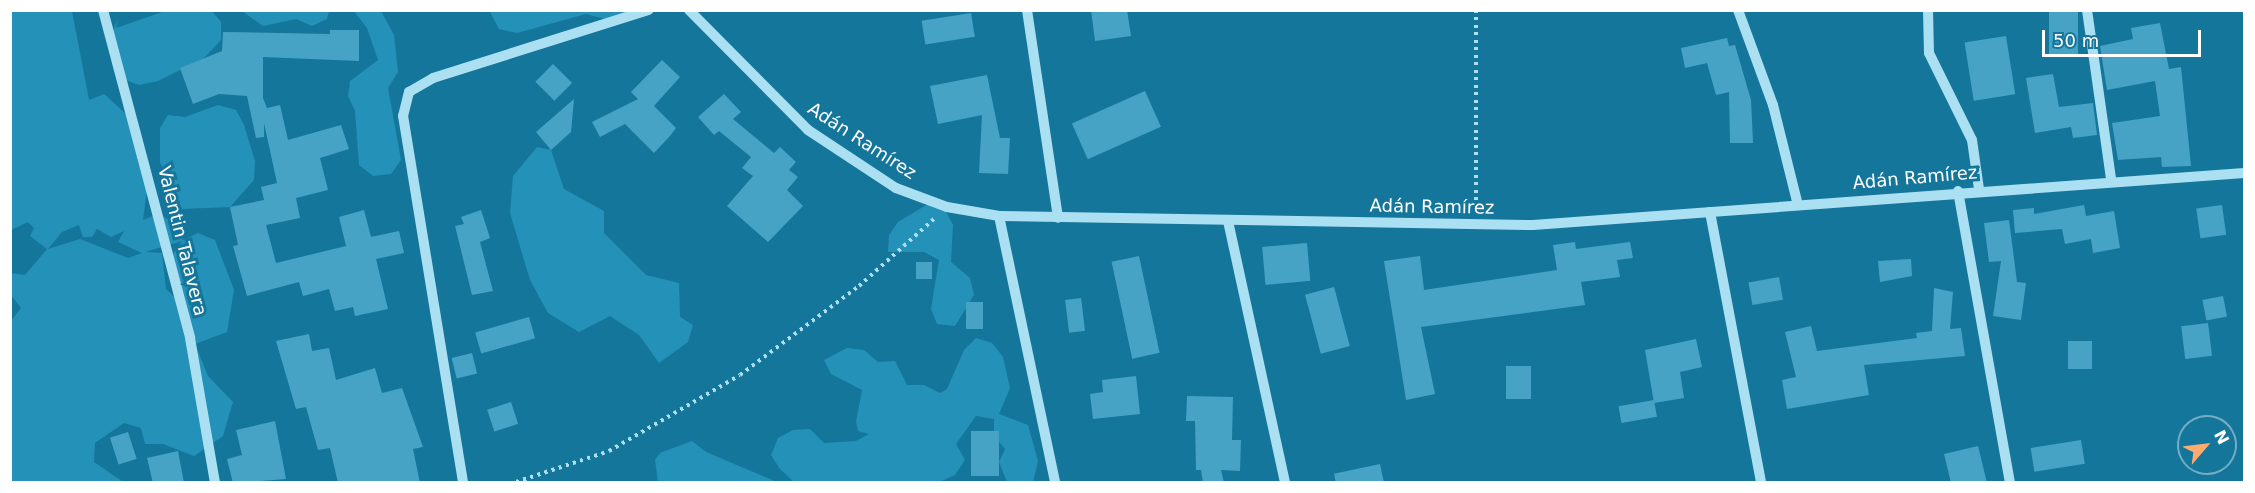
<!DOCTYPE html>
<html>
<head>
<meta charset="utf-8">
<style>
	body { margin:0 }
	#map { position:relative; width:2255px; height:493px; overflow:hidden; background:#15769c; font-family:"DejaVu Sans",sans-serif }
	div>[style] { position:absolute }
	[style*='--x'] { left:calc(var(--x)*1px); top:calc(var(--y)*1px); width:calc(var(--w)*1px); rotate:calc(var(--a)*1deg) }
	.green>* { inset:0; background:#2491b9 }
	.building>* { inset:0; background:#46a3c6; transform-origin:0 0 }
	.path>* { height:4px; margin-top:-2px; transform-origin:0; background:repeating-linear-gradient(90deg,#abe0f3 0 3px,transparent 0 7.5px) }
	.minor>* { height:10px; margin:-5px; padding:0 5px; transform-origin:5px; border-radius:5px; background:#abe0f3 }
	span { translate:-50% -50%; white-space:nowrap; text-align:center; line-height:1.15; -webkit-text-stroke:6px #15769c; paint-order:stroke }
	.street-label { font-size:18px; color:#fff }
	.frame { position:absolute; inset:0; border:12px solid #fff; pointer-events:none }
	.north { position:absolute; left:2177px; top:415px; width:60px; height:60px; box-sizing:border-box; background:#15769c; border:2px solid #73adc4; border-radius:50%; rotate:62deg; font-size:16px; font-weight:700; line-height:24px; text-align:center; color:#fff }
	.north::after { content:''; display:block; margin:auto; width:21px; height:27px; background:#ffab6d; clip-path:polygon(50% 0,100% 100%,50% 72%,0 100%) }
	.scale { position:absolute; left:2042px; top:30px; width:159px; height:27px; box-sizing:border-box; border:3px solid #fff; border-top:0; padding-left:8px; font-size:18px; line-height:21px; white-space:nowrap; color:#fff; -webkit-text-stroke:4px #15769c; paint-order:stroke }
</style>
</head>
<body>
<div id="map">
	<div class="green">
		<i style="clip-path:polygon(211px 10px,221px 22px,221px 40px,204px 58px,158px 81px,139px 85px,123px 79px,111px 35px,118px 19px,116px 28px,165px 11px)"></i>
		<i style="clip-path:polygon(489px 10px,649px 11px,620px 23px,586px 14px,517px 33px,499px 29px)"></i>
		<i style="clip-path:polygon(evenodd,11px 11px,72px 11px,89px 100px,104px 94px,125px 113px,142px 150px,148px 182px,143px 220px,158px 214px,175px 223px,183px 240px,198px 233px,215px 240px,234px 290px,227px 332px,195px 344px,208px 376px,233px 402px,223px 436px,194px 456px,163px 444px,145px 444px,141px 428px,124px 423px,95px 443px,94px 462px,123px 482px,11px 482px,11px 321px,21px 308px,11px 295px,11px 273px,25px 275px,47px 249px,30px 236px,34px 228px,28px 222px,11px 230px,11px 11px,79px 225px,83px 237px,92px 237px,97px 229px,111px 237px,124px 231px,118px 242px,142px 253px,128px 258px,80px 239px,48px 249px,62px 232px,79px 225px,11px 11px,182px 241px,173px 254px,179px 301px,166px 289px,162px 253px,145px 252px,182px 241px)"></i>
		<i style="clip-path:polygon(242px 11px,329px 11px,327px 19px,312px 26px,296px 19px,263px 26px)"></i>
		<i style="clip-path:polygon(354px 11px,381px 11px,394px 35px,398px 72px,388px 88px,401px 160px,391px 174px,373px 176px,359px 165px,355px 111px,348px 96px,350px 81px,378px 60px,367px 28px)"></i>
		<i style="clip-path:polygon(218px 105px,236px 110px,244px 125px,255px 161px,254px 180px,230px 207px,182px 209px,160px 162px,160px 128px,168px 115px,185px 117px)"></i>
		<i style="clip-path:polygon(537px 147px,551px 150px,564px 189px,604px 211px,604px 233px,646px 275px,679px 283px,680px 317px,693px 325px,688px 342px,659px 363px,639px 335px,610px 316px,579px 332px,548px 313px,530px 280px,510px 213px,513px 176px)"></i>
		<i style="clip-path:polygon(928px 204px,945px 210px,953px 225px,951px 262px,970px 278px,974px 295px,955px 326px,937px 324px,931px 309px,939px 260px,924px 252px,888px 252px,889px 235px,898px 222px)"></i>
		<i style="clip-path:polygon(976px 338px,992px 343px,1003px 357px,1010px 388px,999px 414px,1028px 425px,1038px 461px,1033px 482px,1007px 482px,999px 462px,1005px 449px,994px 436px,994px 419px,976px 416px,956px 444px,965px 460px,955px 475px,939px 482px,794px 482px,780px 469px,771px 455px,778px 438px,793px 430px,810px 429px,824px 443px,856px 441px,869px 434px,858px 431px,856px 422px,862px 390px,831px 374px,824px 360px,847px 348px,864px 350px,878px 362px,895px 361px,907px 385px,924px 385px,940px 393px,947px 389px,964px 350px)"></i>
		<i style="clip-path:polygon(692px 441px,706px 452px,777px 482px,658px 482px,655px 460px,660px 453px)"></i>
	</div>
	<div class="building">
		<i style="clip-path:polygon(1091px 10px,1127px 10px,1131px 36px,1095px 41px)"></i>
		<i style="left:2049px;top:10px;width:29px;height:45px"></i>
		<i style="left:971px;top:13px;width:24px;height:50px;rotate:81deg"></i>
		<i style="clip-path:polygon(2160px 23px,2169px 69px,2181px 67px,2191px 166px,2162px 167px,2161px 157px,2118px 160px,2112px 123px,2160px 116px,2155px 81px,2107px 90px,2100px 46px,2133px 39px,2131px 28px)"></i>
		<i style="clip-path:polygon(330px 30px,359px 30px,359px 61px,263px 57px,263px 98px,267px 108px,280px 105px,288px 140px,341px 125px,349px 149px,320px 158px,328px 190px,296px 198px,300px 218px,266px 225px,276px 263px,346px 246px,339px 217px,364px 210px,371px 237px,399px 231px,404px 253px,376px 259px,388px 309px,355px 316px,353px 307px,335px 311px,329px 289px,303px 296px,299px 282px,247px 296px,233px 246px,238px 245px,230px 207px,264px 200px,261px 187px,277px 183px,264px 123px,264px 137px,256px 138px,247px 96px,219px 94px,193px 104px,180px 68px,222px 51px,223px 32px,330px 34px)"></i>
		<i style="left:2006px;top:36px;width:59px;height:42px;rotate:81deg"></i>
		<i style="clip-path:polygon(1727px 38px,1729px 46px,1735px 45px,1751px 100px,1753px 143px,1730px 143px,1729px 92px,1716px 95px,1707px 63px,1685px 68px,1681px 48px)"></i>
		<i style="clip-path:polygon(662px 60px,680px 77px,654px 106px,676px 128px,670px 136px,654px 153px,625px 124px,600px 137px,592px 122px,638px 99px,631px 92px)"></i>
		<i style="left:553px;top:64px;width:27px;height:25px;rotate:45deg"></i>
		<i style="clip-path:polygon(2053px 74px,2059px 107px,2093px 103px,2097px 135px,2073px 138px,2071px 127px,2035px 133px,2026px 78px)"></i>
		<i style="clip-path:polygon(987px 75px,1000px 138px,1010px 138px,1008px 174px,979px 173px,982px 115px,938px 124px,930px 86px)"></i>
		<i style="left:1145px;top:91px;width:39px;height:80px;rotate:66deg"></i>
		<i style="clip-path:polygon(724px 94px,741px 112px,733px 119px,774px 153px,780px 147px,796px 162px,789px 170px,798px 177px,787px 190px,803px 206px,768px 242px,727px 206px,753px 176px,742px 168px,751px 157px,719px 131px,714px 135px,698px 117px)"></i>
		<i style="clip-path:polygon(574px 99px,571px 132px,551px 150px,536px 132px)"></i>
		<i style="clip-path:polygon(2084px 205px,2086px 216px,2114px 211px,2120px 248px,2093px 253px,2091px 239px,2065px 244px,2062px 229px,2015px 233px,2013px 210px,2034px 208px,2034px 214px)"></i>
		<i style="left:2222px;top:205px;width:30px;height:26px;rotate:82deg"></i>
		<i style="clip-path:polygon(481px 210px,490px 238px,480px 242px,493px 291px,472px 295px,455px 226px,464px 224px,461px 217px)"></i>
		<i style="clip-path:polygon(2009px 220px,2017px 282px,2026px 283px,2021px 320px,1993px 316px,2001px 261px,1989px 262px,1984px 223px)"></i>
		<i style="clip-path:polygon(1575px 242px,1576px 249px,1630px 242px,1633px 258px,1617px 260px,1620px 277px,1581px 282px,1585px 305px,1421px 327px,1435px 394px,1406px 400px,1384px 261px,1420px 256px,1424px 290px,1557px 270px,1553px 245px)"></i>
		<i style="left:1307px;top:243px;width:38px;height:45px;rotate:85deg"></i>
		<i style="left:1139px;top:256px;width:99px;height:28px;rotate:78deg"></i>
		<i style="clip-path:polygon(1911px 259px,1912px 276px,1880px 282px,1878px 261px)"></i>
		<i style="left:916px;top:262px;width:16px;height:17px"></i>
		<i style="left:1779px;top:277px;width:23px;height:31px;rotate:80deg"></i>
		<i style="left:1334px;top:287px;width:61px;height:30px;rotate:75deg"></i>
		<i style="clip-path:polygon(1934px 288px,1953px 292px,1950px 329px,1961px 328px,1965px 356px,1864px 365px,1869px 395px,1787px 409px,1782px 380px,1796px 377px,1785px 332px,1811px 326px,1817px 351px,1917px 338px,1916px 333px,1932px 331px)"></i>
		<i style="left:2223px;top:296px;width:21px;height:21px;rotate:79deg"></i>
		<i style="left:1081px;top:298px;width:33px;height:16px;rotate:83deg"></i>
		<i style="left:966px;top:302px;width:17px;height:27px"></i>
		<i style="left:529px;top:317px;width:22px;height:56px;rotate:74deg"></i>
		<i style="left:2208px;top:323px;width:33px;height:27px;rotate:83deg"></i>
		<i style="clip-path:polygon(309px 334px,312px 351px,329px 348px,336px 380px,375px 368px,382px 393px,402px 388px,423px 447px,413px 449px,420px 483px,338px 483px,330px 448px,318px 450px,306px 407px,296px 409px,276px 341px)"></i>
		<i style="clip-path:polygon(1696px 339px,1702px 367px,1680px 372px,1684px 398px,1654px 403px,1645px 350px)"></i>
		<i style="left:2068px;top:341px;width:24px;height:28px"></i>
		<i style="left:472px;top:353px;width:21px;height:21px;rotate:76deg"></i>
		<i style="left:1506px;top:366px;width:25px;height:33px"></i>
		<i style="clip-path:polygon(1136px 376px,1140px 414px,1093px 419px,1090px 394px,1103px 392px,1102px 380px)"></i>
		<i style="clip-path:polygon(1187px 396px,1233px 397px,1232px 440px,1241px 440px,1240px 471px,1221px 470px,1224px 483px,1203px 483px,1201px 470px,1196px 470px,1195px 421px,1186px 421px)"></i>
		<i style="left:1654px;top:400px;width:17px;height:36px;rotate:80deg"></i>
		<i style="left:511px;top:402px;width:23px;height:25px;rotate:72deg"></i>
		<i style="clip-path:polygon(275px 421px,286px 479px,233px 483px,227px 459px,242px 455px,236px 430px)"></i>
		<i style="left:971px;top:431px;width:28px;height:45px"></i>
		<i style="left:128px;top:432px;width:28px;height:19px;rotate:72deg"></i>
		<i style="left:2081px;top:440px;width:24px;height:51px;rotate:81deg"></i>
		<i style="clip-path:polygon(1978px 446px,1987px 483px,1951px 483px,1944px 454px)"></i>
		<i style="clip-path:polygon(178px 451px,184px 483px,153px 483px,147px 458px)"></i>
		<i style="left:1380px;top:464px;width:19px;height:47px;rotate:78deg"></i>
	</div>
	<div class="path">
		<i style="--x:1476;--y:10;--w:201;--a:90"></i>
		<i style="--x:516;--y:482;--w:98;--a:-18.4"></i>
		<i style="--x:609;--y:451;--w:151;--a:-30.1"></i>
		<i style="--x:740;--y:375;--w:149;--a:-36.8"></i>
		<i style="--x:859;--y:286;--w:102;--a:-41.8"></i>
	</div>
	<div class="minor">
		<i style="--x:103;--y:10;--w:339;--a:75.1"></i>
		<i style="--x:190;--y:338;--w:146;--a:80.2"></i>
		<i style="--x:689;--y:10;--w:169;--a:45.2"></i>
		<i style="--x:808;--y:130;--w:105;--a:33.4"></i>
		<i style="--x:896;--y:188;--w:54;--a:20.4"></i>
		<i style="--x:947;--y:207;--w:53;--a:9.8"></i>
		<i style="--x:999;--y:216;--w:534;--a:0.97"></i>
		<i style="--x:1533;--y:225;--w:713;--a:-4.18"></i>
		<i style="--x:1027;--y:10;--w:210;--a:81.5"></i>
		<i style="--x:1738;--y:10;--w:101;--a:69.8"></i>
		<i style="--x:1773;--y:105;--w:103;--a:76"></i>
		<i style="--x:1928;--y:10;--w:43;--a:88.7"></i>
		<i style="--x:1929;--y:53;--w:97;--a:63.7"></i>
		<i style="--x:1972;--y:140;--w:49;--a:81.9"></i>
		<i style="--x:2087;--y:10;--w:171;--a:81.9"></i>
		<i style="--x:1958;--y:191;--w:296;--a:79.9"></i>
		<i style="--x:1710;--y:212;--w:275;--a:79.3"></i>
		<i style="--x:999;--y:216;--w:272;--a:78.1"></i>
		<i style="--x:1228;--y:221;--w:267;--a:77.7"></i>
		<i style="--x:463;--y:482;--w:371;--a:-99.3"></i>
		<i style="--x:403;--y:116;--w:25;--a:-76"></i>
		<i style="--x:409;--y:92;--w:28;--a:-30"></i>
		<i style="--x:433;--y:78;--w:226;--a:-17.5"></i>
	</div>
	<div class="street-label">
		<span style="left:862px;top:141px;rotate:33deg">Adán Ramírez</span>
		<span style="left:1915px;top:178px;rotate:-5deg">Adán Ramírez</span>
		<span style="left:1432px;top:207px;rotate:1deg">Adán Ramírez</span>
		<span style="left:182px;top:241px;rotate:76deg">Valentin Talavera</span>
	</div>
	<div class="frame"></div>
	<div class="north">N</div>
	<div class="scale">50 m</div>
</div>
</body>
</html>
